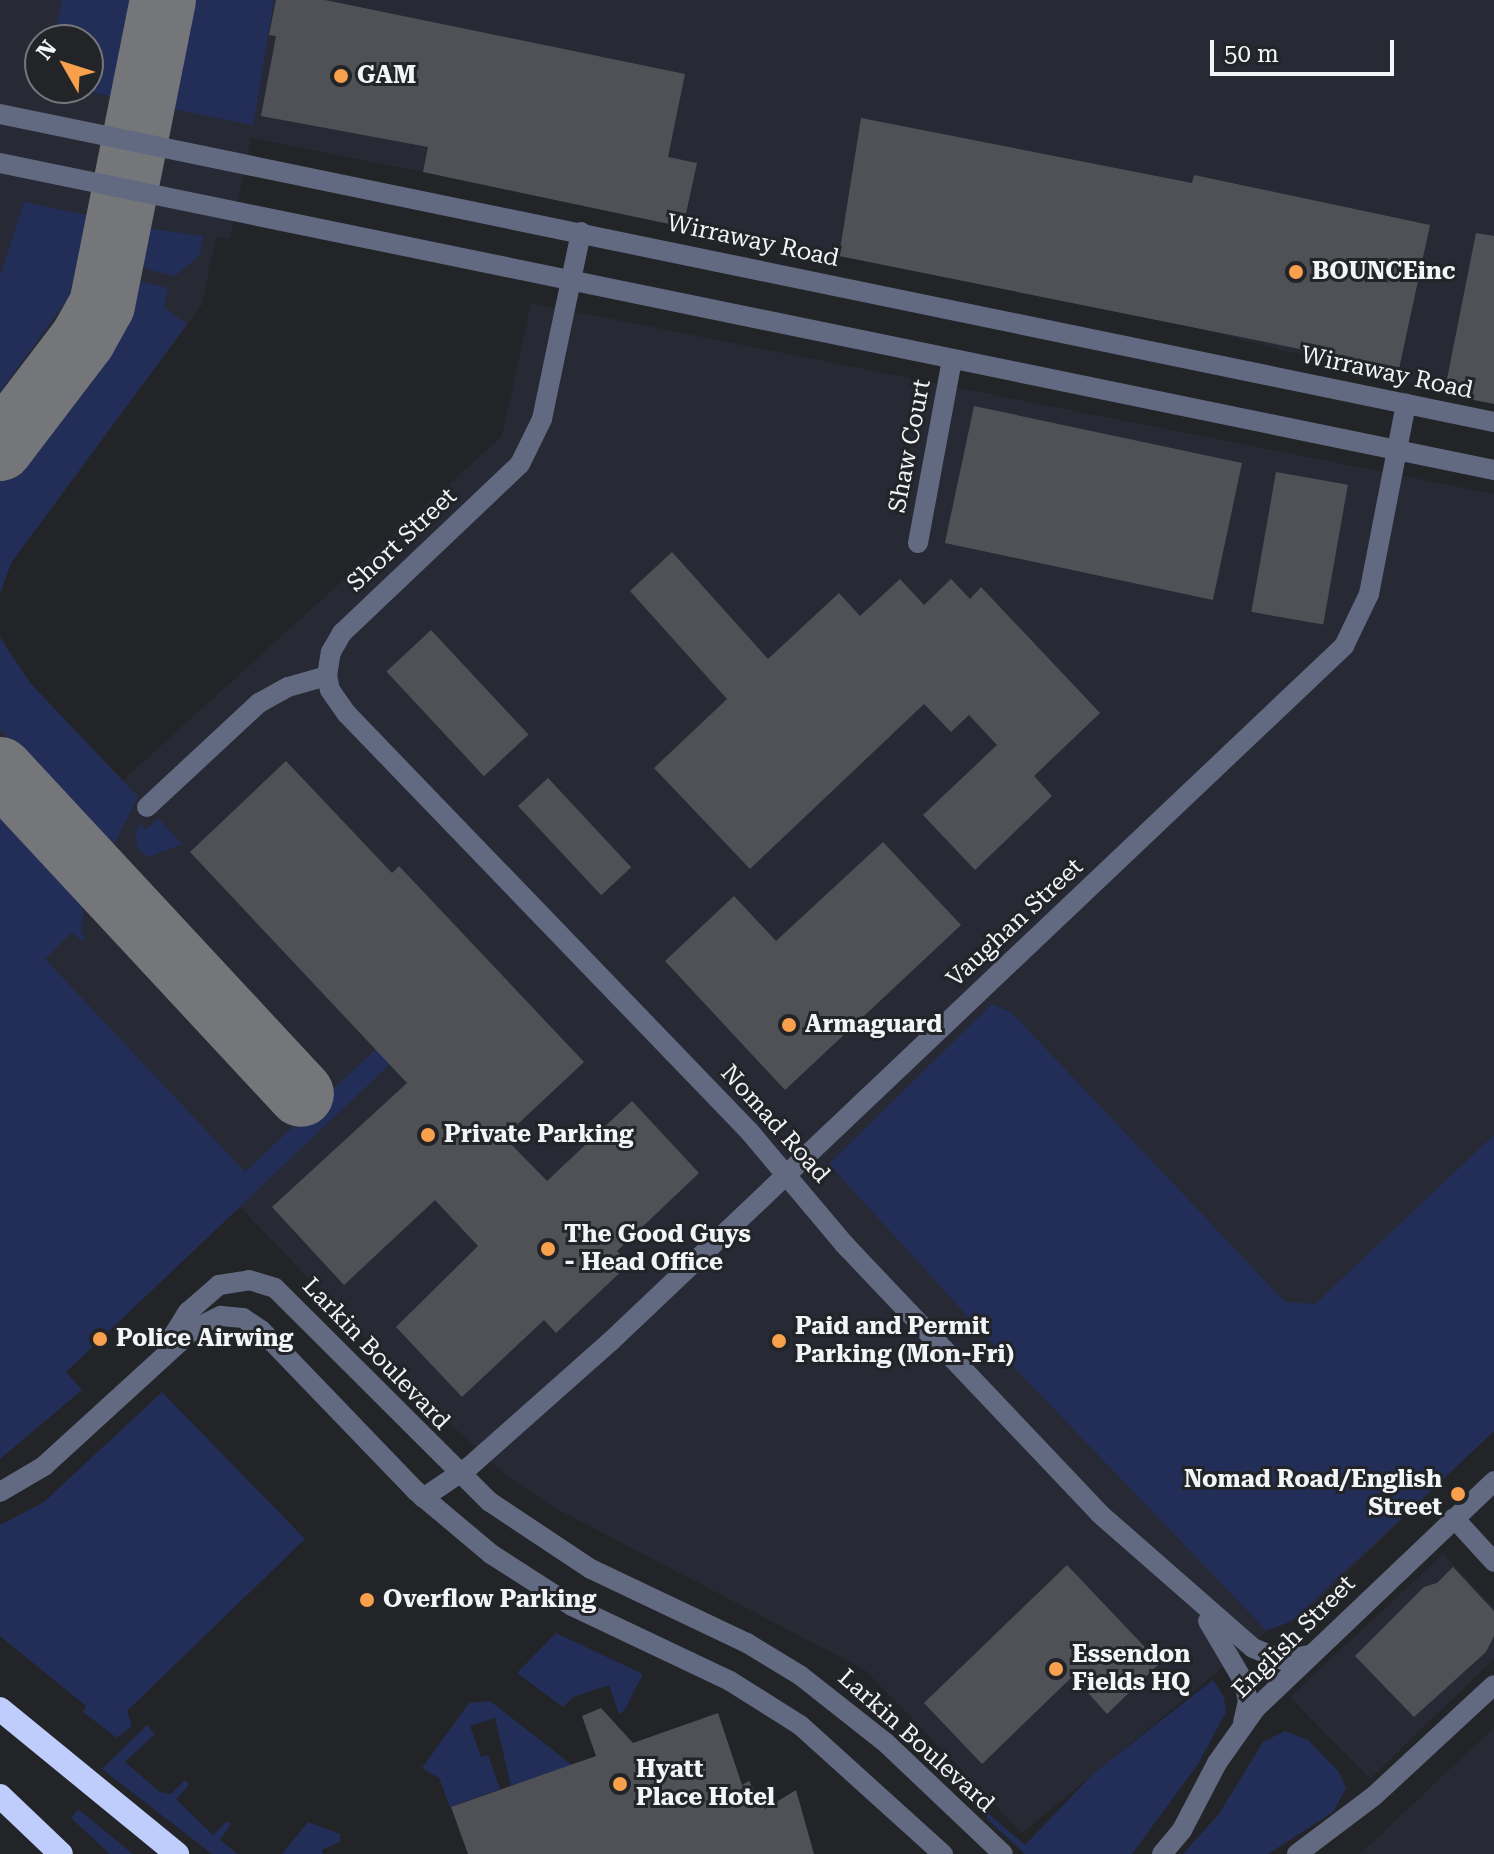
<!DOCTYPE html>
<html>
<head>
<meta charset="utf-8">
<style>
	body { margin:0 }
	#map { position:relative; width:1494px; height:1854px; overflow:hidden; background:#222428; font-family:"Roboto Serif",serif }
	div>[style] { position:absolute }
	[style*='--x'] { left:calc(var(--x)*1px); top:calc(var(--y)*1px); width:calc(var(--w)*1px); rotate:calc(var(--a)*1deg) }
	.built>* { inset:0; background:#272a34 }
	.green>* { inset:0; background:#232e58 }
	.taxiway>* { height:66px; margin:-33px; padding:0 33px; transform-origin:33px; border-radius:33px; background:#74767a }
	.building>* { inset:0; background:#505157; transform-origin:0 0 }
	.street>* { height:20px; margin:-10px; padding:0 10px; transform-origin:10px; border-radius:10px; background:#626a81 }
	.highway>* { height:24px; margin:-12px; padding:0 12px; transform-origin:12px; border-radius:12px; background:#becdfb }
	.dots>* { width:22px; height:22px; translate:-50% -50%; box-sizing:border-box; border:4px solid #222428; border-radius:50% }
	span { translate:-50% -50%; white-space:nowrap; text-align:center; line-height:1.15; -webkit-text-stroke:6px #222428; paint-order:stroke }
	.poi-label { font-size:24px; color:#f2f4f7; font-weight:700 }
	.left { translate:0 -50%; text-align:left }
	.right { translate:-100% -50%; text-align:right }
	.street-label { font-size:24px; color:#f2f4f7 }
	.north { position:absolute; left:24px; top:24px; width:80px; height:80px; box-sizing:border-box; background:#222428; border:2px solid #75777b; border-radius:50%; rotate:309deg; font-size:22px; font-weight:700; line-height:32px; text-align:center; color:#f2f4f7 }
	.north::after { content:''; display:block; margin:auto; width:28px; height:36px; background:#f9a04c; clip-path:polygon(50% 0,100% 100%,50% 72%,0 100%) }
	.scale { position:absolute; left:1210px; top:40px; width:184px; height:36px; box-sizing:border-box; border:4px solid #f2f4f7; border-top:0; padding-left:10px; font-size:24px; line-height:28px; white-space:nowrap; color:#f2f4f7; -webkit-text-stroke:6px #222428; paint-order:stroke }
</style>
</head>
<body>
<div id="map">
	<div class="built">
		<i style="clip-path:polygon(evenodd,0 0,1494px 0,1494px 404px,1145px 315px,251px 138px,230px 239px,216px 237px,202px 305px,11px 563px,0 594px,0 0,40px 40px,88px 40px,88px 88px,40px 88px,40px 40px)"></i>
		<i style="clip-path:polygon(531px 303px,1494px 494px,1494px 1431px,1306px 1612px,1267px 1631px,1022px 1833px,865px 1670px,553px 1507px,506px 1475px,439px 1414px,240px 1207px,65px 1372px,0 1305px,0 633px,11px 658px,31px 684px,123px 780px,502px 436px)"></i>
		<i style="clip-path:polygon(1443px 1554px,1494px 1607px,1494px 1659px,1370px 1779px,1290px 1697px)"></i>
		<i style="clip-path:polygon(1494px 1728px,1494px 1854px,1360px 1854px,1456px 1763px)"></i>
	</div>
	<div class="green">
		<i style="clip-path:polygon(62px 0,133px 0,114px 97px,74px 88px,88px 88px,88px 40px,53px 40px)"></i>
		<i style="clip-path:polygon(195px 0,274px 0,253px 125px,173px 109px)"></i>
		<i style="clip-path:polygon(24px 202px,92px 216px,69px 297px,0 392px,0 276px)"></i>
		<i style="clip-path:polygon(146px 228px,203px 236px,200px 255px,175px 276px,146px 269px,141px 261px)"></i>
		<i style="clip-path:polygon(139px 281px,168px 288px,164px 308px,187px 324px,11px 563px,0 594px,0 480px,109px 338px)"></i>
		<i style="clip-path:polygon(0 638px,31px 684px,138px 797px,115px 842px,106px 844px,0 729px)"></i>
		<i style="clip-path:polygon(0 813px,84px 905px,81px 932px,85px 937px,82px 941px,72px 932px,45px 959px,245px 1172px,376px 1049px,390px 1064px,66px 1372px,82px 1390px,0 1459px)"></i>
		<i style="clip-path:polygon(158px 818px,182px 844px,148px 857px,137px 848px,136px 831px,140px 824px,146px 830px)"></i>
		<i style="clip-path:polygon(992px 1004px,1012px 1013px,1285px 1302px,1315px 1304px,1494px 1135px,1494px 1431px,1292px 1621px,1267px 1631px,1013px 1366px,829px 1164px)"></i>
		<i style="clip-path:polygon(162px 1392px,305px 1539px,127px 1711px,132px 1726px,117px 1738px,83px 1712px,86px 1706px,0 1636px,0 1525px,44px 1502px)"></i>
		<i style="clip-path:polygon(556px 1633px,643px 1674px,624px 1711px,619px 1714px,609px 1685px,573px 1697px,563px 1707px,517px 1673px)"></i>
		<i style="clip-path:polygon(1213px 1680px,1224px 1697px,1226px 1712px,1198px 1764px,1132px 1854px,1025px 1854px,986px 1818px,988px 1813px,1025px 1845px,1094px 1773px)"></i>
		<i style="clip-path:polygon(490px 1701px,572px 1765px,511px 1786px,495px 1718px,470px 1726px,481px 1757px,488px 1755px,500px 1789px,450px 1807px,439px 1778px,422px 1768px,469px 1703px)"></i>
		<i style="clip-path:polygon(147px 1725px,155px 1734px,125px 1762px,160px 1792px,171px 1794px,185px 1780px,189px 1785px,176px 1799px,213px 1835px,227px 1821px,231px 1824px,220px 1840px,238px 1854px,212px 1854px,102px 1769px)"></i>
		<i style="clip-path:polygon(1285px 1731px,1308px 1740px,1339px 1772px,1346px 1788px,1333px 1812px,1268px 1854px,1183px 1854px,1219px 1814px,1263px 1742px)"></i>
		<i style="clip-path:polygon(78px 1809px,133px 1854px,110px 1854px,71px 1818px)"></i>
		<i style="clip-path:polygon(308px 1822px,340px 1834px,340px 1842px,322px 1850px,323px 1854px,282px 1854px)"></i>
	</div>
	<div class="taxiway">
		<i style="--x:0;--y:448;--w:137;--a:-52.7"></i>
		<i style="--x:83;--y:339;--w:39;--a:-61"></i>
		<i style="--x:102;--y:305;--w:311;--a:-78.7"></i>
		<i style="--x:0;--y:770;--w:442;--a:47.1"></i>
	</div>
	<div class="building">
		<i style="clip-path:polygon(276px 0,325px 0,685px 74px,668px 157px,697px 163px,683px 227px,423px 172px,428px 147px,261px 116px,276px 36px,269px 35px)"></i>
		<i style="clip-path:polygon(861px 118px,1192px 183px,1194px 175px,1430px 225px,1399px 369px,839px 256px)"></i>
		<i style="clip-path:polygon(1476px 233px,1494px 236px,1494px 404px,1444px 394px)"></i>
		<i style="left:974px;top:406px;width:274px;height:140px;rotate:12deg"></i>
		<i style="left:1276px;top:472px;width:73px;height:142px;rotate:10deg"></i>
		<i style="clip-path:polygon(672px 552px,768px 659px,839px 593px,860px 616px,900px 579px,924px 605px,951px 579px,970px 599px,981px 587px,1100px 713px,1034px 776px,1052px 796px,975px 870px,923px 815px,997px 745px,969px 715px,951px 732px,924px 704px,750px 869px,654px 768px,727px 699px,630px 591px)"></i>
		<i style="left:431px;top:630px;width:143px;height:61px;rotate:47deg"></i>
		<i style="clip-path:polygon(286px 761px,392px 873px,399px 866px,584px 1062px,504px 1137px,547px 1181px,632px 1101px,699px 1173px,617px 1251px,629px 1264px,556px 1333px,544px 1320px,462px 1397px,396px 1327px,478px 1246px,435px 1200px,344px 1285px,272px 1207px,407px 1083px,190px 852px)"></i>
		<i style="left:548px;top:778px;width:122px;height:41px;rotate:47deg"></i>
		<i style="clip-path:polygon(883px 842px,961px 925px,785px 1090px,665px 961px,734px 896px,776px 941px)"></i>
		<i style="clip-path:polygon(1067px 1565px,1160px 1663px,1107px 1714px,1073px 1676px,982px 1764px,924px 1703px)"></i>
		<i style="clip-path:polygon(1453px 1567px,1494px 1611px,1494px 1636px,1486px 1652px,1414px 1717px,1355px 1656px,1424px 1587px,1437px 1583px)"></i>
		<i style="clip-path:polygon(601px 1708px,633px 1743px,718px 1713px,742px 1785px,749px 1781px,765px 1809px,796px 1790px,814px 1854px,468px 1854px,451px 1807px,596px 1756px,582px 1716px)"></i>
	</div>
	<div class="street">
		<i style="--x:0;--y:114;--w:1525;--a:11.65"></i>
		<i style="--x:0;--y:163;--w:1525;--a:11.61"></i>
		<i style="--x:918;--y:543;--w:187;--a:-79.5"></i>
		<i style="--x:327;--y:676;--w:14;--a:78"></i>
		<i style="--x:330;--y:690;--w:29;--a:55"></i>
		<i style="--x:347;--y:714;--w:579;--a:46.05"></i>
		<i style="--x:749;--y:1131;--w:148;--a:49.9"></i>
		<i style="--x:844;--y:1244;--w:372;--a:46.5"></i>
		<i style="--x:1100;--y:1514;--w:203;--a:41.2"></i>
		<i style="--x:1253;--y:1648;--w:32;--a:22"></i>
		<i style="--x:1283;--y:1660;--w:25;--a:-11"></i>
		<i style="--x:147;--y:807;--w:153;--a:-42.9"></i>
		<i style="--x:259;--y:703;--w:33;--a:-29"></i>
		<i style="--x:288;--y:687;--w:41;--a:-15.8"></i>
		<i style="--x:327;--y:676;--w:24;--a:-81"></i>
		<i style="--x:331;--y:652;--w:22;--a:-60"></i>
		<i style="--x:342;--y:633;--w:245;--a:-43.5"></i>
		<i style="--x:520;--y:464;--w:50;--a:-63.9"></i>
		<i style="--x:542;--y:419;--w:191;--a:-78.2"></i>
		<i style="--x:169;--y:1342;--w:36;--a:-58"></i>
		<i style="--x:188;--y:1312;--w:41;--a:-41.1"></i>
		<i style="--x:219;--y:1285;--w:30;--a:-9"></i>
		<i style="--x:249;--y:1280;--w:27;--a:17"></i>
		<i style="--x:275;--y:1288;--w:303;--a:44.9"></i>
		<i style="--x:490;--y:1502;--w:121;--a:33.6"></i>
		<i style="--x:591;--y:1569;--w:173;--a:25.4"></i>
		<i style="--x:747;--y:1643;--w:63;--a:31.4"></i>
		<i style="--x:801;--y:1676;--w:108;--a:38.2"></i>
		<i style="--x:886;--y:1743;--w:161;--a:43.5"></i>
		<i style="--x:0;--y:1492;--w:51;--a:-30.6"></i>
		<i style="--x:44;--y:1466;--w:203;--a:-42.4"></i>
		<i style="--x:194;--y:1329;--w:30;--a:-26"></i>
		<i style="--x:221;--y:1316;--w:22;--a:5"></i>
		<i style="--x:243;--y:1318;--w:22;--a:34"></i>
		<i style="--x:261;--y:1330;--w:223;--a:46.1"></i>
		<i style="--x:416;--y:1491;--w:98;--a:40"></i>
		<i style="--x:491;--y:1554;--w:96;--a:32.7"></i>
		<i style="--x:572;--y:1606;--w:175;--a:25.4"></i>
		<i style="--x:730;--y:1681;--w:83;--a:32.2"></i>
		<i style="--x:800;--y:1725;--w:193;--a:42.1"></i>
		<i style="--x:423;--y:1498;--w:55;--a:-34"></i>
		<i style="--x:469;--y:1467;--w:188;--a:-41.6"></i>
		<i style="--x:610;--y:1342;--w:1012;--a:-43.48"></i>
		<i style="--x:1344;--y:646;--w:58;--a:-64.3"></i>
		<i style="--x:1369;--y:594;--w:194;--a:-79"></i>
		<i style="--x:1454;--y:1518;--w:59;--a:47.7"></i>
		<i style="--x:1208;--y:1621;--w:71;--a:59.5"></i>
		<i style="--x:1244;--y:1682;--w:19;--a:78"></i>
		<i style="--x:1248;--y:1701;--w:22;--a:103"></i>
		<i style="--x:1162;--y:1854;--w:31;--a:-50"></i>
		<i style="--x:1182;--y:1830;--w:76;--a:-62.4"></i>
		<i style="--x:1217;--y:1763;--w:67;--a:-54.7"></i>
		<i style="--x:1256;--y:1708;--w:329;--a:-43.6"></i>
		<i style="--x:1297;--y:1854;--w:96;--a:-37"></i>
		<i style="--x:1374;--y:1796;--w:163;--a:-42.8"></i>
	</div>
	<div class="highway">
		<i style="--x:0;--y:1709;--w:229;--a:39.3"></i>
		<i style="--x:0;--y:1796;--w:84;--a:43.6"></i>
	</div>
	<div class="dots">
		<i style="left:341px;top:76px;background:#f9a04c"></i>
		<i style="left:1296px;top:272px;background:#f9a04c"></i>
		<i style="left:789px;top:1025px;background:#f9a04c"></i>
		<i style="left:428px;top:1135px;background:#f9a04c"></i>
		<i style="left:548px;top:1249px;background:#f9a04c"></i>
		<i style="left:100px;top:1339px;background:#f9a04c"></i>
		<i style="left:779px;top:1341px;background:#f9a04c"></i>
		<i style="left:1458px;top:1494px;background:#f9a04c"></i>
		<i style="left:367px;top:1600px;background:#f9a04c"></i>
		<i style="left:1056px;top:1669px;background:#f9a04c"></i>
		<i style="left:620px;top:1784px;background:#f9a04c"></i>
	</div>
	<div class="poi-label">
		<span class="left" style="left:357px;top:76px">GAM</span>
		<span class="left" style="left:1312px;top:272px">BOUNCEinc</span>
		<span class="left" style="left:805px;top:1025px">Armaguard</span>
		<span class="left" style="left:444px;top:1135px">Private Parking</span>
		<span class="left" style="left:564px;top:1249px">The Good Guys<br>- Head Office</span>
		<span class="left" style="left:795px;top:1341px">Paid and Permit<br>Parking (Mon-Fri)</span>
		<span class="left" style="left:116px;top:1339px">Police Airwing</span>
		<span class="right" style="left:1442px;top:1494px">Nomad Road/English<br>Street</span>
		<span class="left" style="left:383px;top:1600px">Overflow Parking</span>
		<span class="left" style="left:1072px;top:1669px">Essendon<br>Fields HQ</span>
		<span class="left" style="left:636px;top:1784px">Hyatt<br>Place Hotel</span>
	</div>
	<div class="street-label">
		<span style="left:753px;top:241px;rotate:12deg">Wirraway Road</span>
		<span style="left:1387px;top:373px;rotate:12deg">Wirraway Road</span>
		<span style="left:910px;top:446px;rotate:-79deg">Shaw Court</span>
		<span style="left:402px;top:540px;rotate:-43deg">Short Street</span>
		<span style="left:1015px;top:923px;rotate:-43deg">Vaughan Street</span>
		<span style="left:775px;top:1124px;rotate:48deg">Nomad Road</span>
		<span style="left:376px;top:1354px;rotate:46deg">Larkin Boulevard</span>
		<span style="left:1294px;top:1637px;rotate:-45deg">English Street</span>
		<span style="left:916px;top:1741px;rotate:42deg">Larkin Boulevard</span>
	</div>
	<div class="north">N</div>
	<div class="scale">50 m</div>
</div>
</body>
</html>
